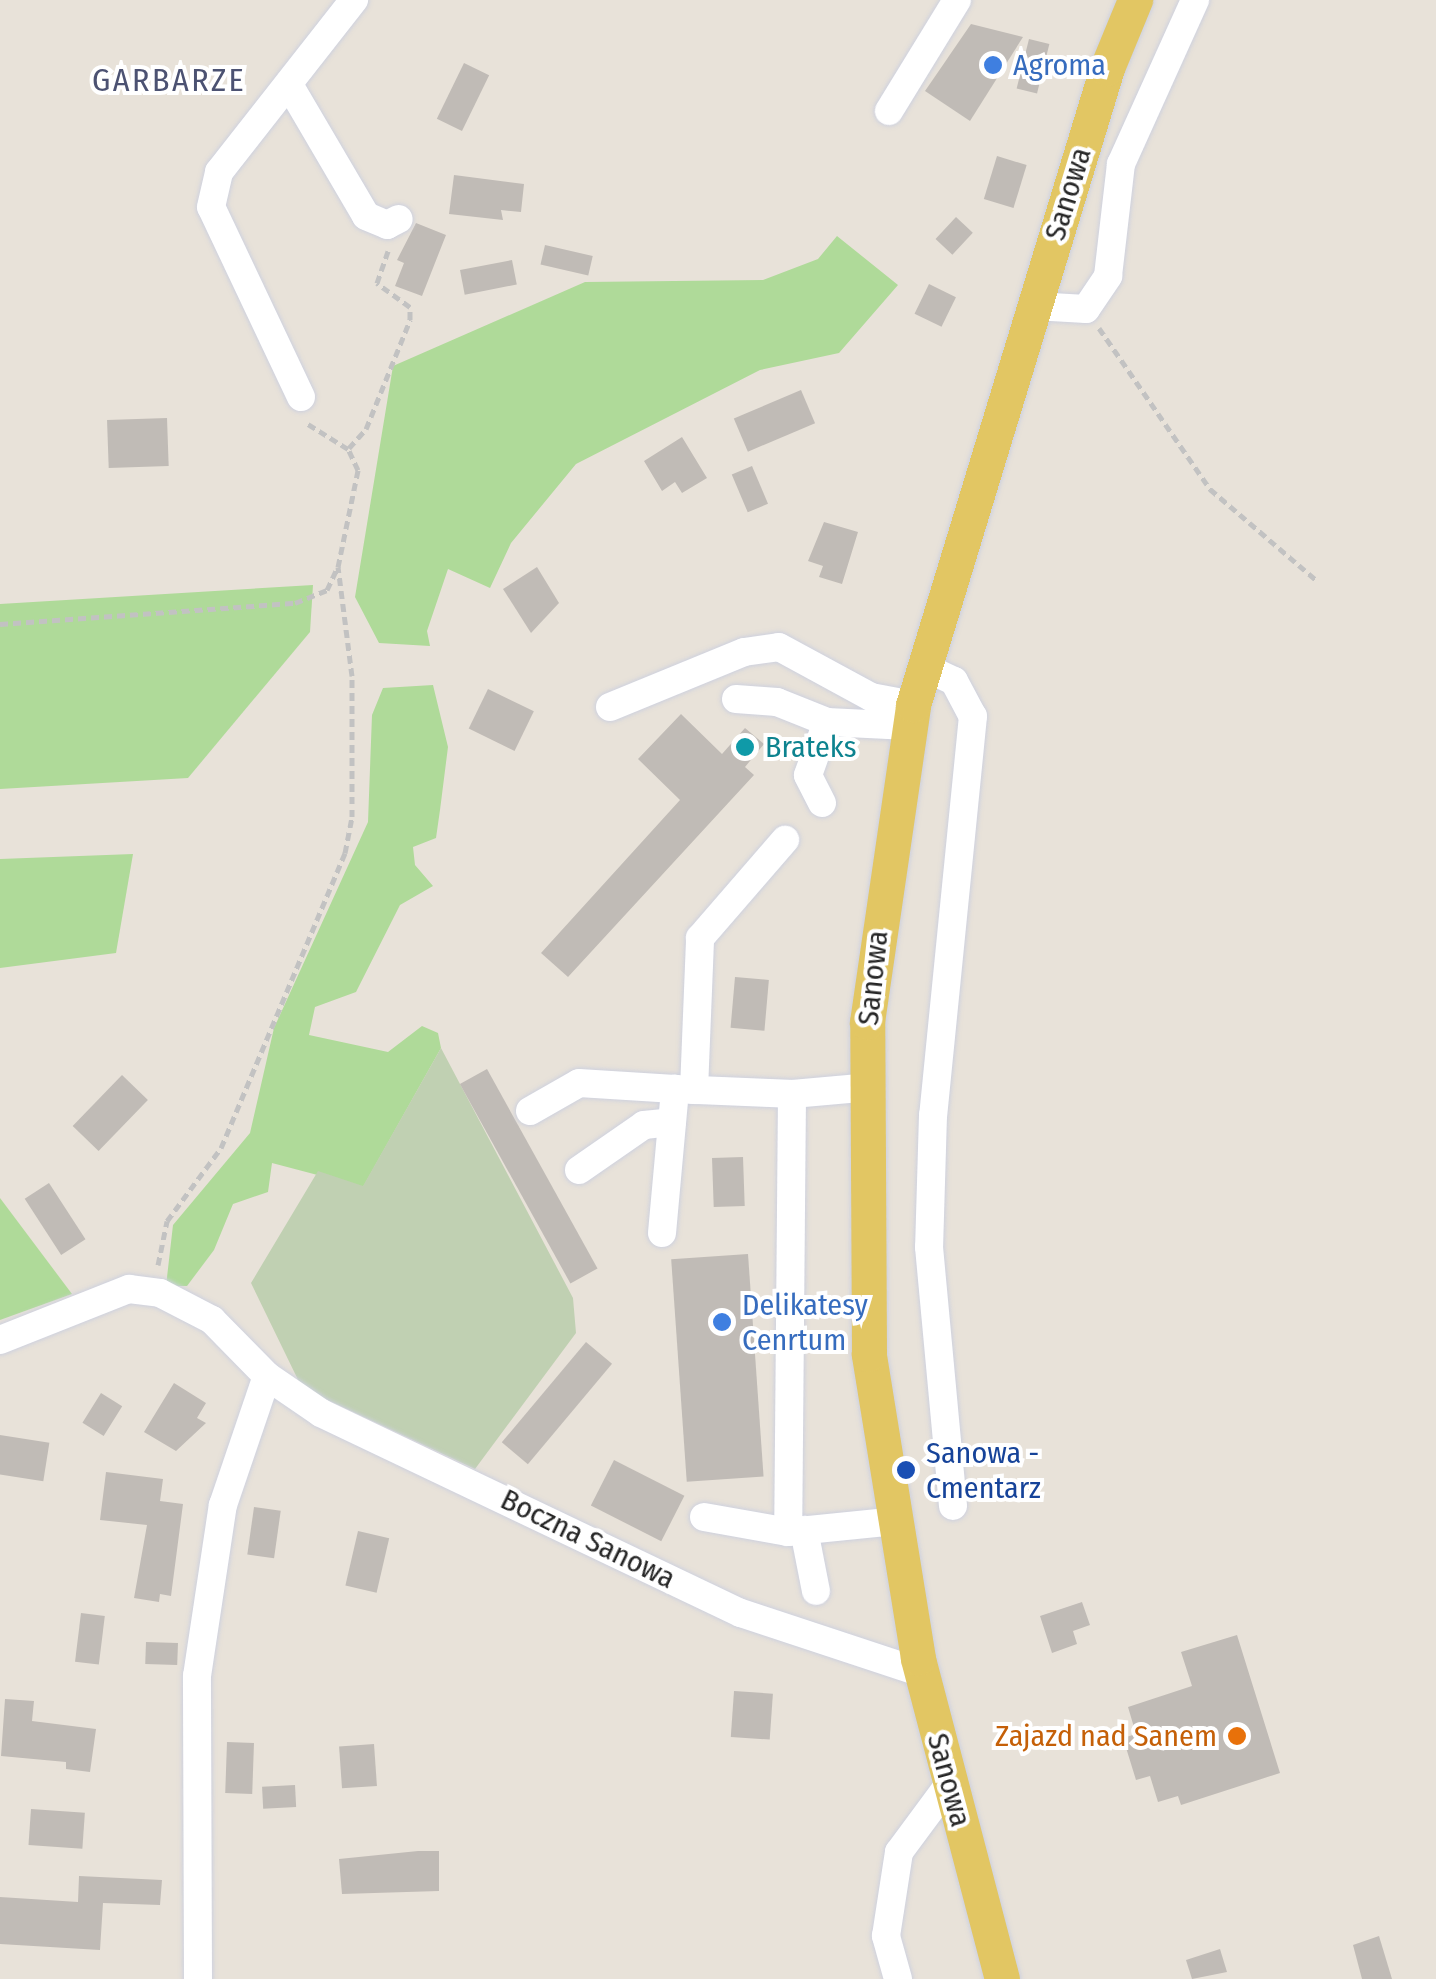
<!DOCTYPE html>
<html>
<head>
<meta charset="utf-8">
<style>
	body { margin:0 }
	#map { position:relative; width:1436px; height:1979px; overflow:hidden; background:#e8e2d9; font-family:"Fira Sans Condensed",sans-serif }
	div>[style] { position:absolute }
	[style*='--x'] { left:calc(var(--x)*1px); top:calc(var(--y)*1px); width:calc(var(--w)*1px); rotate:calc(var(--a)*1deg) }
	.green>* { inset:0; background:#afda99 }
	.cemetery>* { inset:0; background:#c0d0b2 }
	.building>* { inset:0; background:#c0bbb6; transform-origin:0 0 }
	.path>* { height:5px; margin-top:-2.5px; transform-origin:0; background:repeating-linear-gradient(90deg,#c2c2c2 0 8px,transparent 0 13px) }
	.roads { filter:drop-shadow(0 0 2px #ced1de) drop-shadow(0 0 2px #ced1de) }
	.minor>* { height:28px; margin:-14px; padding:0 14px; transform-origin:14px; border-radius:14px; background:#fff }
	.major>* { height:35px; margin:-17.5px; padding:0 17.5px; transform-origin:17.5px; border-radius:17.5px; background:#e2c663 }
	.dots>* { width:28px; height:28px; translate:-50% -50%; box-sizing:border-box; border:5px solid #fff; border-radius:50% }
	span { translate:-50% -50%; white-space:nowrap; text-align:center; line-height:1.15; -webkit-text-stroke:8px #fff; paint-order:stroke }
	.shop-label { font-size:30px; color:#366cbe }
	.left { translate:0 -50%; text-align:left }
	.street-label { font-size:30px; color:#262626 }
	.culture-label { font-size:30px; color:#0d838f }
	.transit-label { font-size:30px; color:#164399 }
	.food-label { font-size:30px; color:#c56008 }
	.right { translate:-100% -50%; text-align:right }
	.neighbourhood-label { font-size:32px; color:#4c5272; letter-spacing:2.5px }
</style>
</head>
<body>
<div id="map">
	<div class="green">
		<i style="clip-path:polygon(837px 236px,898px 285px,839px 353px,760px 370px,576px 464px,511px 543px,490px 588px,448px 569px,427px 631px,430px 646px,379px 643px,355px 597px,393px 366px,585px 282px,763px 280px,818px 259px)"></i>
		<i style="clip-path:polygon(313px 585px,310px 632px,188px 778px,0 789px,0 604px)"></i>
		<i style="clip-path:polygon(433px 685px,448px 747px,440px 810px,436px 838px,413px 847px,415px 865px,433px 886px,400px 905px,356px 992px,315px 1007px,309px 1035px,388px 1052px,422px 1026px,438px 1033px,441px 1048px,363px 1187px,272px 1163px,268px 1192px,233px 1204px,214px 1250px,187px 1286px,166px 1286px,173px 1225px,250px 1133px,274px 1028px,368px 822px,372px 715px,383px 688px)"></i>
		<i style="clip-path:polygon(133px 854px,116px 953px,0 968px,0 859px)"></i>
		<i style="clip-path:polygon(0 1198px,72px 1294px,0 1320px)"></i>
	</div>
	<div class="cemetery">
		<i style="clip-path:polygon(441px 1048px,573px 1298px,576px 1333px,475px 1469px,302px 1388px,251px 1283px,318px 1171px,363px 1186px)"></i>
	</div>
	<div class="building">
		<i style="clip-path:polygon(971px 24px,1023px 37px,970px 121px,925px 91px)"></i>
		<i style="left:1029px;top:39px;width:21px;height:51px;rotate:14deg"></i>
		<i style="left:464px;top:63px;width:28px;height:62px;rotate:26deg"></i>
		<i style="left:997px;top:156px;width:31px;height:45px;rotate:17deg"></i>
		<i style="clip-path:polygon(454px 175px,524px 184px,521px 212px,501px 210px,503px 220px,449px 214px)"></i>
		<i style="left:956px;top:217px;width:23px;height:30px;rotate:43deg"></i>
		<i style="clip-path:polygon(416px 223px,446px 235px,422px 296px,395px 286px,404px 263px,397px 260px)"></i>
		<i style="left:545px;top:245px;width:49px;height:20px;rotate:13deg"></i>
		<i style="left:512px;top:260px;width:25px;height:53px;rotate:79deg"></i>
		<i style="left:929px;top:284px;width:30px;height:33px;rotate:26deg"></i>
		<i style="left:801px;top:390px;width:36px;height:73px;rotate:67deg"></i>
		<i style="left:167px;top:418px;width:48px;height:60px;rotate:88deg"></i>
		<i style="clip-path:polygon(682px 437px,707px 478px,682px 493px,675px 482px,662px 491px,644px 461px)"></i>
		<i style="left:752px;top:466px;width:41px;height:22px;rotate:67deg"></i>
		<i style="clip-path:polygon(824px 522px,858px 532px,842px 584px,819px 577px,823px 566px,808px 561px)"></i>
		<i style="clip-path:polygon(537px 567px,559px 603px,531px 633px,503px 589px)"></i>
		<i style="left:488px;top:689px;width:51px;height:44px;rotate:26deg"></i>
		<i style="clip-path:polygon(681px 714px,722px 754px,745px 728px,764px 744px,745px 767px,754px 775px,568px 977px,541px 953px,680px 800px,638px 759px)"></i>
		<i style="left:735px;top:977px;width:34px;height:51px;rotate:5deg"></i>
		<i style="left:487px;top:1069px;width:228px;height:31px;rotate:61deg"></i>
		<i style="left:122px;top:1075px;width:36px;height:71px;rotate:44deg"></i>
		<i style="left:743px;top:1157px;width:49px;height:31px;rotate:88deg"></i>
		<i style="left:49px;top:1183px;width:67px;height:29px;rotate:57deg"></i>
		<i style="left:748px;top:1254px;width:223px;height:77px;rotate:86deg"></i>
		<i style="left:586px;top:1342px;width:34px;height:131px;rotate:40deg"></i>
		<i style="clip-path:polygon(174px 1383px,206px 1403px,197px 1418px,206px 1423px,176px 1451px,144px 1432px)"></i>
		<i style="left:101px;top:1393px;width:25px;height:35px;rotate:32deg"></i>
		<i style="left:0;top:1435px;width:50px;height:39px;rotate:9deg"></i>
		<i style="left:614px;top:1460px;width:79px;height:51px;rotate:27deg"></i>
		<i style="clip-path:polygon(106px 1472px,163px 1479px,160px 1501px,183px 1504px,171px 1596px,160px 1594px,159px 1602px,134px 1598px,147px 1525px,100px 1520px)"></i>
		<i style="left:254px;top:1507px;width:27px;height:48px;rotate:8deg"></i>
		<i style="left:358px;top:1531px;width:32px;height:56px;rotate:13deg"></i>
		<i style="clip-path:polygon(1082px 1602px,1090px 1625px,1073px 1631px,1077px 1644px,1052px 1653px,1040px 1616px)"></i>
		<i style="left:81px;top:1613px;width:24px;height:49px;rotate:7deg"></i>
		<i style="clip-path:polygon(1237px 1635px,1280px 1773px,1181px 1805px,1178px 1796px,1158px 1802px,1150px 1776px,1136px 1780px,1123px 1738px,1136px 1734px,1128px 1707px,1192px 1686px,1181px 1652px)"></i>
		<i style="left:146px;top:1642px;width:32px;height:22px;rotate:2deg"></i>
		<i style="left:734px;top:1691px;width:39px;height:46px;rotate:4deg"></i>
		<i style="clip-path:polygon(5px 1699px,34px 1701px,32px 1721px,96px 1729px,90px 1772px,66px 1769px,66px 1762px,1px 1756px)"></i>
		<i style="left:227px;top:1742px;width:27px;height:51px;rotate:2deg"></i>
		<i style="left:374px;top:1744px;width:42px;height:35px;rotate:86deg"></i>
		<i style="left:295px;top:1785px;width:22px;height:33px;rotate:87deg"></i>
		<i style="left:31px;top:1809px;width:54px;height:36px;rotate:4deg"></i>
		<i style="clip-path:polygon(418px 1851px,439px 1851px,439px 1891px,342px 1894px,339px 1859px)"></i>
		<i style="clip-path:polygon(79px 1876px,162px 1880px,160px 1905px,103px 1903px,100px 1950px,0 1944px,0 1897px,78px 1902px)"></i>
		<i style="clip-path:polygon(1379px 1936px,1392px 1979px,1362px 1979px,1353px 1945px)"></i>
		<i style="clip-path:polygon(1220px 1949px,1227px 1972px,1192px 1979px,1186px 1960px)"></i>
	</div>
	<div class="path">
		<i style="--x:1099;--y:328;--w:196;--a:55.4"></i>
		<i style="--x:1210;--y:489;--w:140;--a:40.6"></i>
		<i style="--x:349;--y:448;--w:25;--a:-48"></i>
		<i style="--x:366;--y:429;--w:118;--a:-68"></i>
		<i style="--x:410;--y:320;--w:13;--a:-90"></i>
		<i style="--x:410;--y:307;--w:41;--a:-144"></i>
		<i style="--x:377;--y:283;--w:34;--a:-71"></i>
		<i style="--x:0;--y:624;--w:296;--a:-4.1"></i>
		<i style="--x:295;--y:603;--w:35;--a:-22"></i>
		<i style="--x:327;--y:590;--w:23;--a:-65"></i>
		<i style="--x:158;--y:1265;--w:45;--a:-78.4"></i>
		<i style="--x:167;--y:1221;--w:91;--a:-53.5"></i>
		<i style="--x:221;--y:1148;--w:320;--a:-67.2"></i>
		<i style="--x:345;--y:853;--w:37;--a:-79"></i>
		<i style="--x:352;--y:817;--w:141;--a:-90"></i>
		<i style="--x:352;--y:676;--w:110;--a:-97.3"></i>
		<i style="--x:338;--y:567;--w:99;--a:-78.3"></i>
		<i style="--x:358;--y:470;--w:23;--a:-115"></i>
		<i style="--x:348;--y:449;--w:47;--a:-148"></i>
	</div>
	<div class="roads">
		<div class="minor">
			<i style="--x:291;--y:88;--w:148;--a:59.6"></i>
			<i style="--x:366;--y:216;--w:23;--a:23"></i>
			<i style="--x:387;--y:225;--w:13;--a:-27"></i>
			<i style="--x:889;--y:111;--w:130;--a:-58.5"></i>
			<i style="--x:1034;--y:306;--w:52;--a:3.3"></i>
			<i style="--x:1086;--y:309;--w:40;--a:-56"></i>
			<i style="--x:1108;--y:276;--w:113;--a:-83.4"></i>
			<i style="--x:1121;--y:164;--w:180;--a:-65.7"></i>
			<i style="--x:301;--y:397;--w:210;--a:-115.3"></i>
			<i style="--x:211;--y:207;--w:36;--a:-77"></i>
			<i style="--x:219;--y:172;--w:219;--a:-51.9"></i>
			<i style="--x:924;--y:667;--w:33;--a:25"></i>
			<i style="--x:954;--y:681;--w:40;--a:62"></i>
			<i style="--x:973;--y:716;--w:401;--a:95.7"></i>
			<i style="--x:933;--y:1115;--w:132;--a:91.7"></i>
			<i style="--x:929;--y:1247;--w:260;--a:84.7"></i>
			<i style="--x:736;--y:699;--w:41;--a:4.2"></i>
			<i style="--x:777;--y:702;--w:54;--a:21.8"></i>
			<i style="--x:827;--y:722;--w:82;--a:2.8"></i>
			<i style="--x:610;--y:707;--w:145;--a:-22.3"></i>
			<i style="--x:744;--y:652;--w:35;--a:-8"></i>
			<i style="--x:779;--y:647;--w:105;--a:28.5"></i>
			<i style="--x:871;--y:697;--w:43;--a:10.8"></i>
			<i style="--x:822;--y:803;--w:31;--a:-117"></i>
			<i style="--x:808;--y:775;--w:56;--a:-70.3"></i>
			<i style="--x:871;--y:1087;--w:79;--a:174.9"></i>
			<i style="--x:792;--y:1094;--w:438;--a:90.5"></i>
			<i style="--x:788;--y:1532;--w:109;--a:-5.8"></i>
			<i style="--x:694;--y:1090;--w:152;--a:-87.7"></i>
			<i style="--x:700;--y:938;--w:130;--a:-49.1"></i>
			<i style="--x:530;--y:1111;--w:56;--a:-29.7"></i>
			<i style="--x:579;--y:1083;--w:96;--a:3.6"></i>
			<i style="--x:579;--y:1170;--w:79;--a:-34.7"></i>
			<i style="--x:644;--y:1125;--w:28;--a:-6"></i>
			<i style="--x:662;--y:1233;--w:145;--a:-84.8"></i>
			<i style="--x:675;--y:1089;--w:117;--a:2.4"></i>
			<i style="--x:0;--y:1340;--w:139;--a:-21.6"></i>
			<i style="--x:129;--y:1289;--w:31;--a:7"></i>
			<i style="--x:160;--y:1293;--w:59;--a:27.4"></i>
			<i style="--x:212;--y:1320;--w:78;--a:45.5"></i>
			<i style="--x:267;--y:1376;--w:65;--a:34.4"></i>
			<i style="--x:321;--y:1413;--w:465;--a:25.5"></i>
			<i style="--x:741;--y:1613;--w:191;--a:18.3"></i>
			<i style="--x:704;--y:1517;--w:85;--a:10.1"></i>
			<i style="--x:804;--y:1530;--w:62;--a:78.9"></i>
			<i style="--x:198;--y:1979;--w:303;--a:-90.2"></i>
			<i style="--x:197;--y:1676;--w:173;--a:-81.4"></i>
			<i style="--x:223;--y:1505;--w:136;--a:-71.2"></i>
			<i style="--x:898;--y:1979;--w:45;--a:-105.6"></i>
			<i style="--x:886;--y:1936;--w:85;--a:-81.2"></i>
			<i style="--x:899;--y:1852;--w:86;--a:-53.5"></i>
		</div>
		<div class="major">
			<i style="--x:1002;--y:1979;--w:332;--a:-104.7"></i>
			<i style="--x:918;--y:1658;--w:308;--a:-99.2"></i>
			<i style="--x:869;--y:1354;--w:332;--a:-90.3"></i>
			<i style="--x:867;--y:1022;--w:320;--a:-81.7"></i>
			<i style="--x:913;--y:705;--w:666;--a:-73.06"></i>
			<i style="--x:1107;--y:68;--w:74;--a:-67.6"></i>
		</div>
	</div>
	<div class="dots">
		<i style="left:993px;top:65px;background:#3f7fe0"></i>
		<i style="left:745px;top:747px;background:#0f9aa8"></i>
		<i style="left:722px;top:1322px;background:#3f7fe0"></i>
		<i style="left:906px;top:1470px;background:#1a4fb4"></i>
		<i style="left:1237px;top:1736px;background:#e8710a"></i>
	</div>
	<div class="shop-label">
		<span class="left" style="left:1013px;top:65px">Agroma</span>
		<span class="left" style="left:742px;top:1322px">Delikatesy<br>Cenrtum</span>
	</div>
	<div class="street-label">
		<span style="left:1068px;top:194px;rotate:-73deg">Sanowa</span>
		<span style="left:873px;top:978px;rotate:-84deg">Sanowa</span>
		<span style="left:588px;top:1539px;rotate:26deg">Boczna Sanowa</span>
		<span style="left:949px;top:1780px;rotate:75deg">Sanowa</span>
	</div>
	<div class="culture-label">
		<span class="left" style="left:765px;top:747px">Brateks</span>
	</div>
	<div class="transit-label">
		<span class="left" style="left:926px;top:1470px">Sanowa -<br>Cmentarz</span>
	</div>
	<div class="food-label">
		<span class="right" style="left:1217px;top:1736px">Zajazd nad Sanem</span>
	</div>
	<div class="neighbourhood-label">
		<span style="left:169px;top:80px">GARBARZE</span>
	</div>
</div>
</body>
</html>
